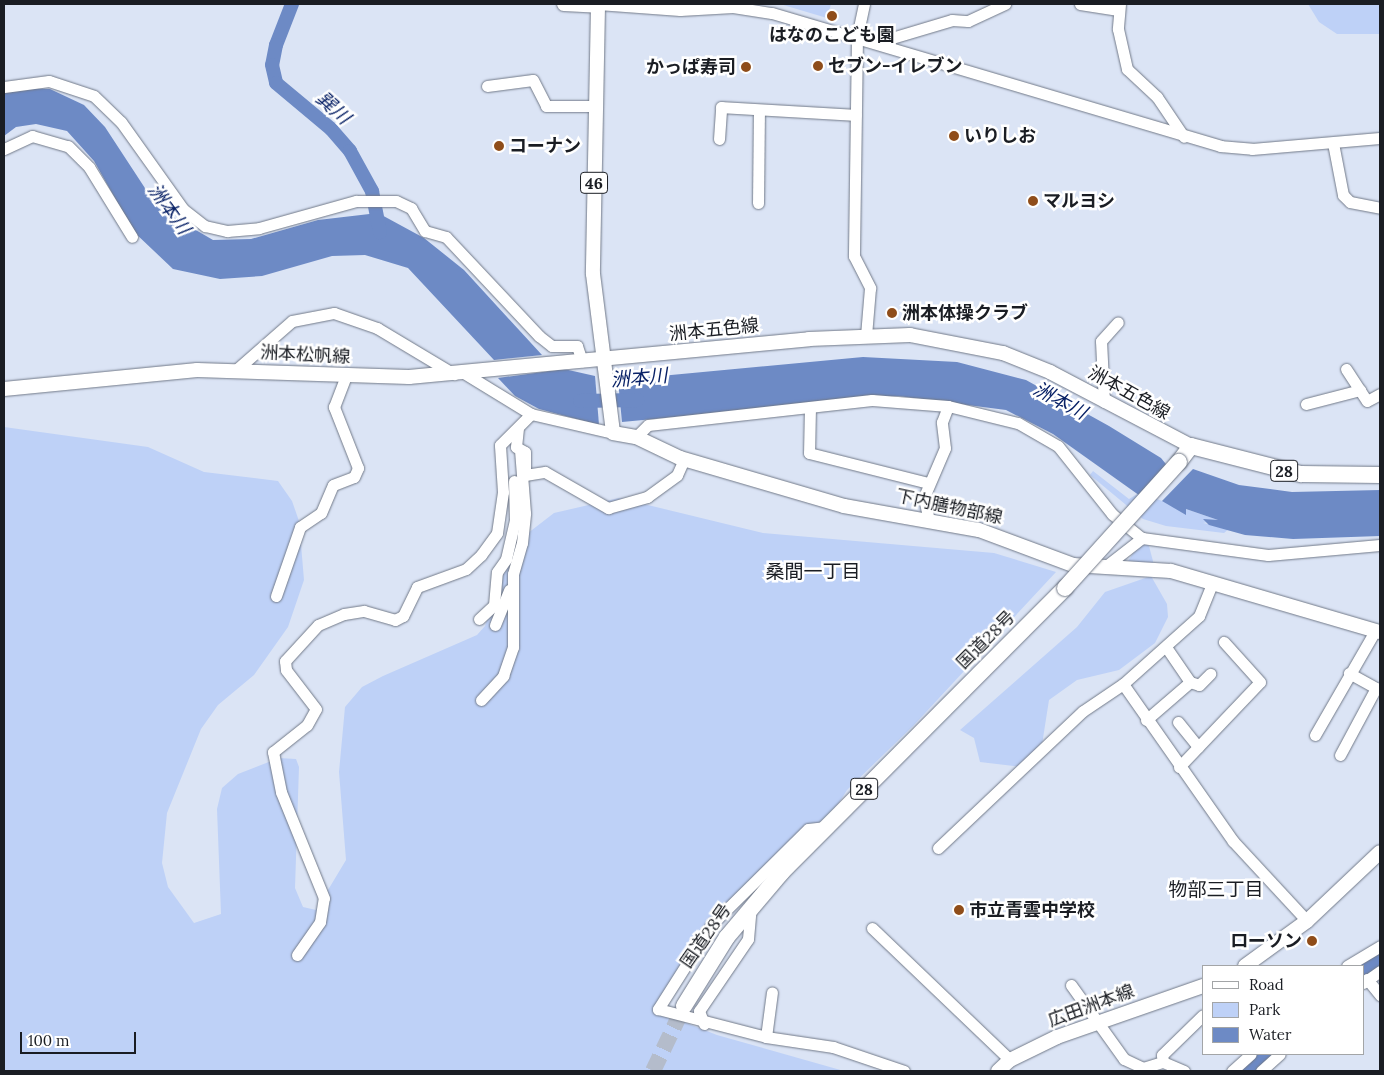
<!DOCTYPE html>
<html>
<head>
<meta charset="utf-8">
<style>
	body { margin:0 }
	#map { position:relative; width:1384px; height:1075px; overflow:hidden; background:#dbe4f5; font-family:Lora,"Noto Sans JP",serif }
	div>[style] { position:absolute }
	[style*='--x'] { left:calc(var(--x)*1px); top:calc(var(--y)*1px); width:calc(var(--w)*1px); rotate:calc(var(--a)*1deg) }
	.green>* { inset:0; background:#bed1f7 }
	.water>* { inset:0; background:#6d8ac5 }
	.river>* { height:14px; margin:-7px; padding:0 7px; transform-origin:7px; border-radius:7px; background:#6d8ac5 }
	.highway-tunnel>* { height:16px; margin-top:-8px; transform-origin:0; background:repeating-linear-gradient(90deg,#b4bccb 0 16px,transparent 0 24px) }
	.roads { filter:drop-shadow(0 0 1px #717988) drop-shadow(0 0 1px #717988) }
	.minor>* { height:11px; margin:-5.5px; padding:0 5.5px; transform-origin:5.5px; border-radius:5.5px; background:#fff }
	.major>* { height:14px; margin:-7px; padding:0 7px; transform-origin:7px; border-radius:7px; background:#fff }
	.highway>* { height:16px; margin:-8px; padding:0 8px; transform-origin:8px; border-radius:8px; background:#fff }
	.bridges { filter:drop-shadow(0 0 1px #717988) drop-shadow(0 0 1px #717988) }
	.highway-bridge>* { height:16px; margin:-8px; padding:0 8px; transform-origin:8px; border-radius:8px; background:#fff }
	.dots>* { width:14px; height:14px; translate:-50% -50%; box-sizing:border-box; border:2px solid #fff; border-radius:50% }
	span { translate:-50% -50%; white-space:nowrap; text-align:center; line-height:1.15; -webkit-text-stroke:5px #fff; paint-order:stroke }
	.shield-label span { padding:1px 4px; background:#fff; border:1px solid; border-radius:4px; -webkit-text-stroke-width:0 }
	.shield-label { font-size:16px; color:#1a1d23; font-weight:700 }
	.poi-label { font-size:18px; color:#1a1d23; font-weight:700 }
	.left { translate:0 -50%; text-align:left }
	.right { translate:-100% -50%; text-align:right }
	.street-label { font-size:18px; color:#1a1d23 }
	.water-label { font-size:19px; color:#082166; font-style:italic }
	.neighbourhood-label { font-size:19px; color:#1a1d23 }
	.frame { position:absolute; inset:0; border:5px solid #1a1d23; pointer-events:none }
	.legend { position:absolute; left:1202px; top:965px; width:162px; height:90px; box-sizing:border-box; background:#fff; border:1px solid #a3a5a7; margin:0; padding:6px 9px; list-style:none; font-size:15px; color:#1a1d23 }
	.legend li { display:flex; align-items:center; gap:10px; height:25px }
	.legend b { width:25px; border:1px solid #a3a5a7 }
	.scale { position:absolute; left:20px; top:1032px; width:116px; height:22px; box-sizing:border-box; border:2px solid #1a1d23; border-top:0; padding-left:6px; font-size:15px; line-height:18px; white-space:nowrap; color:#1a1d23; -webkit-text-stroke:4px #fff; paint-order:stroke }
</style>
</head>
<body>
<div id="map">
	<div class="green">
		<i style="clip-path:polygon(780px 4px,831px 4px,827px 18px)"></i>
		<i style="clip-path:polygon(1308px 4px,1380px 4px,1380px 34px,1337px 34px,1319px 22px)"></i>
		<i style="clip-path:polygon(4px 427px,148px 447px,204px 472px,278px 481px,292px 501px,299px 521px,304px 580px,288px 627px,254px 675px,218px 705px,201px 729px,167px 813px,162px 863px,168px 887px,194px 923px,221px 914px,217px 809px,222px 788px,238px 774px,279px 758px,296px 759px,299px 767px,295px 888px,303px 907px,316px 910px,346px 860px,339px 772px,345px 707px,362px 687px,383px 676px,477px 635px,485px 626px,510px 547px,554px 513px,619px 498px,763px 533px,994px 553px,1056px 572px,913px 726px,847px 790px,826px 823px,746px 894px,653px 1010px,717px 1035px,844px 1071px,4px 1071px)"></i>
		<i style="clip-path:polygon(1093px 471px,1129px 499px,1139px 493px,1218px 520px,1203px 523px,1230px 528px,1224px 533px,1166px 526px,1143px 519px,1090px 475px)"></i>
		<i style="clip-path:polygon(1142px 540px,1149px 546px,1154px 565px,1128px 561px)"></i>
		<i style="clip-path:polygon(1151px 576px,1167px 604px,1168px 617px,1155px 643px,1119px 670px,1077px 680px,1049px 700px,1041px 751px,1022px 767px,980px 762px,974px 738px,960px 730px,1077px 627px,1105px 592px)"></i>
	</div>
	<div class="water">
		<i style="clip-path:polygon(21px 88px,50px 89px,84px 105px,105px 127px,158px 208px,213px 240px,251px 239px,318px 220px,378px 213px,424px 238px,464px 270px,542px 355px,494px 360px,408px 268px,365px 255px,332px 256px,262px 276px,220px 279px,173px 269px,134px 232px,94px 161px,67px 131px,36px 124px,16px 127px,4px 136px,4px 92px)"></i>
		<i style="clip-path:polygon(863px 357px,957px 362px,1026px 380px,1109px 426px,1161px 458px,1170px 469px,1143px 498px,1053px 434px,1006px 410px,898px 396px,622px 422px,618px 380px)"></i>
		<i style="clip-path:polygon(564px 369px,595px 376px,599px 425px,539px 409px,515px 396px,498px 378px)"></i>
		<i style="clip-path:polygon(1193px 469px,1239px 485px,1292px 492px,1380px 490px,1380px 536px,1293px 539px,1245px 535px,1209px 525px,1203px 519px,1218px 520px,1186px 509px,1186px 515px,1162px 501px)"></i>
	</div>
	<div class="river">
		<i style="--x:292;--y:4;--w:44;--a:111.3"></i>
		<i style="--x:276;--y:45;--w:20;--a:101"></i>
		<i style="--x:272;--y:65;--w:18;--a:77"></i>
		<i style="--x:276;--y:83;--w:72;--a:39.9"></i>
		<i style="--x:331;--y:129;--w:29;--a:49"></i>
		<i style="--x:350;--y:151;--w:46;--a:61.2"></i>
		<i style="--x:372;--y:191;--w:42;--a:79"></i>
		<i style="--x:580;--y:401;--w:58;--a:-1"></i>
		<i style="--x:1363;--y:971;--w:20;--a:-33"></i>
		<i style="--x:1248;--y:1071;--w:25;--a:-42"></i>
	</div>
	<div class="highway-tunnel">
		<i style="--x:653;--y:1071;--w:72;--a:-64.5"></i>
	</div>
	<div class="roads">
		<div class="minor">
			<i style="--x:598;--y:4;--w:82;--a:4.2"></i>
			<i style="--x:680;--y:10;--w:53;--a:-3.2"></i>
			<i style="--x:733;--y:7;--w:39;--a:9"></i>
			<i style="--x:772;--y:13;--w:467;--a:16.5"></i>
			<i style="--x:1220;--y:146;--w:32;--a:5"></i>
			<i style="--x:1252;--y:149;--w:128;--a:-4.9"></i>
			<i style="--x:864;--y:4;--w:34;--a:102"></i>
			<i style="--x:857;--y:37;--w:219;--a:90.8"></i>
			<i style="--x:854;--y:256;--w:36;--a:63"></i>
			<i style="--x:870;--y:288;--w:48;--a:94.8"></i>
			<i style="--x:1080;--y:4;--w:39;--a:9"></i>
			<i style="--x:1120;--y:4;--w:25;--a:95"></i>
			<i style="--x:1118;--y:29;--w:41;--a:77.3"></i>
			<i style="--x:1127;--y:69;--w:41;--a:43"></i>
			<i style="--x:1157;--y:97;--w:48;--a:56"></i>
			<i style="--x:875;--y:43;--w:80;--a:-16.6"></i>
			<i style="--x:952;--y:20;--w:16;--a:4"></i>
			<i style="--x:968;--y:21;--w:41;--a:-24.7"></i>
			<i style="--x:487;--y:86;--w:46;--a:-7.4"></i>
			<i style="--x:533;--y:80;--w:29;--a:63"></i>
			<i style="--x:546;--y:106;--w:50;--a:0"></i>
			<i style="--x:4;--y:87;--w:45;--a:-7.6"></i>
			<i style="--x:49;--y:81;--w:47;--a:18.4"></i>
			<i style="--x:94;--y:96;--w:37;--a:44"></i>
			<i style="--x:121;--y:122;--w:107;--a:54.5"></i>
			<i style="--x:183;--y:209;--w:28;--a:38"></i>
			<i style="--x:205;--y:226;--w:23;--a:13"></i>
			<i style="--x:227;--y:231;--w:32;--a:-5"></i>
			<i style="--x:259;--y:228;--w:101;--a:-15.6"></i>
			<i style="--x:356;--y:201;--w:40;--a:0"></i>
			<i style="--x:396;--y:201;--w:17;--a:25"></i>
			<i style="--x:411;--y:208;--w:27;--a:59"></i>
			<i style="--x:425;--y:231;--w:22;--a:16"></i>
			<i style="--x:446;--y:237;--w:136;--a:46.8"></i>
			<i style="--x:539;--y:336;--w:16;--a:38"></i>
			<i style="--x:552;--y:346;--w:25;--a:0"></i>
			<i style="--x:577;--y:346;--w:16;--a:72"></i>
			<i style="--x:719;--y:139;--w:32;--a:-86"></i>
			<i style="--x:721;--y:107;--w:135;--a:3.4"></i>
			<i style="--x:1333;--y:143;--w:53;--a:79.1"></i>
			<i style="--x:1343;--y:195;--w:10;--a:45"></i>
			<i style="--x:1350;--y:202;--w:31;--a:11"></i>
			<i style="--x:4;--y:149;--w:31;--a:-25"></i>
			<i style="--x:32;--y:136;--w:37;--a:16"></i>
			<i style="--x:68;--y:146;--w:30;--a:45"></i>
			<i style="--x:89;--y:167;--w:82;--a:58.4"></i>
			<i style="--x:758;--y:203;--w:93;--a:-89.4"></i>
			<i style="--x:1346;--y:369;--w:38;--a:57"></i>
			<i style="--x:1367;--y:401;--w:15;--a:-28"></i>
			<i style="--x:236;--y:370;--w:74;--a:-41.2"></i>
			<i style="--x:292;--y:321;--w:43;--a:-10.8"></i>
			<i style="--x:334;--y:313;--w:46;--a:19.2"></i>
			<i style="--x:377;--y:328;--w:90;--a:30.9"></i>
			<i style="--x:464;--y:373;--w:79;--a:31.5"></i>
			<i style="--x:531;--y:414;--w:84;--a:13"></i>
			<i style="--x:1104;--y:402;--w:61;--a:-92.8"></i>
			<i style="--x:1101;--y:341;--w:25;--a:-48"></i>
			<i style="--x:1306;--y:404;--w:56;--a:-14.5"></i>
			<i style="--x:810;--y:407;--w:46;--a:91.2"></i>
			<i style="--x:809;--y:453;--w:123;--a:14.1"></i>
			<i style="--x:518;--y:428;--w:19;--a:96"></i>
			<i style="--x:516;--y:447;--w:10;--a:29"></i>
			<i style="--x:525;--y:452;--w:23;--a:90"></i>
			<i style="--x:525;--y:475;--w:20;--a:-9"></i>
			<i style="--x:545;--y:472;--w:73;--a:29.7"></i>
			<i style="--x:608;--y:508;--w:41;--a:-15.8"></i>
			<i style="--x:647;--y:497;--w:37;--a:-36"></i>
			<i style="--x:677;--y:475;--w:17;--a:-66"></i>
			<i style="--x:636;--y:437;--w:17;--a:-45"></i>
			<i style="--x:648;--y:425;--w:225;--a:-6.4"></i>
			<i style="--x:872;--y:400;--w:76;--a:4.5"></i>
			<i style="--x:948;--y:406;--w:72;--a:13.7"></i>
			<i style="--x:1018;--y:423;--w:46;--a:29.9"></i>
			<i style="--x:1058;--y:446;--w:87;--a:51.5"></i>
			<i style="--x:1112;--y:514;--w:38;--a:39"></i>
			<i style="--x:1142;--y:538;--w:127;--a:7.7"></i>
			<i style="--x:1268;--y:555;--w:112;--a:-5.1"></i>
			<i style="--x:929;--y:521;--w:25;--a:-102"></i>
			<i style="--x:924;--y:497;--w:53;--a:-66.8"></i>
			<i style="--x:945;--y:448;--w:26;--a:-97"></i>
			<i style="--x:942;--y:422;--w:17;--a:-69"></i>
			<i style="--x:1106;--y:566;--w:46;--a:-37.9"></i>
			<i style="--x:276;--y:596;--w:73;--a:-70.8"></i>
			<i style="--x:300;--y:527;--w:25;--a:-34"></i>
			<i style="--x:321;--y:513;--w:30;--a:-67"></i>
			<i style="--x:333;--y:485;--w:22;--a:-21"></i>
			<i style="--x:354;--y:477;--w:10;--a:-66"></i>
			<i style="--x:358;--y:468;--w:66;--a:-111.5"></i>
			<i style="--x:334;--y:407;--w:34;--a:-69"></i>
			<i style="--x:479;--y:619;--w:21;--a:-43"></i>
			<i style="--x:494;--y:605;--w:33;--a:-85"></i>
			<i style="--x:497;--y:572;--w:16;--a:-55"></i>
			<i style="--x:506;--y:559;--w:39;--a:-77"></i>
			<i style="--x:515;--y:521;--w:40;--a:-91.4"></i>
			<i style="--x:495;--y:625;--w:38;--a:-68"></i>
			<i style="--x:1166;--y:647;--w:42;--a:55.6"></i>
			<i style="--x:1123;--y:684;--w:192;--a:55"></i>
			<i style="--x:1233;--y:841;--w:109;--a:47.2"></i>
			<i style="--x:481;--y:700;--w:33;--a:-47"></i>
			<i style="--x:503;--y:676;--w:31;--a:-71"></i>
			<i style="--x:513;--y:647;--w:73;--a:-90"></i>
			<i style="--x:513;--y:574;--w:32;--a:-74"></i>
			<i style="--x:522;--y:543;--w:30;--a:-84"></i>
			<i style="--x:525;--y:513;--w:63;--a:-94.5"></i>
			<i style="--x:1146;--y:720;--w:58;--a:-40.8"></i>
			<i style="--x:1190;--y:682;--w:9;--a:18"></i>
			<i style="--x:1199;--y:685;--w:16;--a:-45"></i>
			<i style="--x:1178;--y:722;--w:32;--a:51"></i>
			<i style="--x:1315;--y:735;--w:120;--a:-60"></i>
			<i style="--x:1340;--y:755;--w:76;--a:-61.8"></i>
			<i style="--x:1376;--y:688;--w:31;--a:-151"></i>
			<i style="--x:1179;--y:767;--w:117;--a:-46.4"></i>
			<i style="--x:1260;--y:682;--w:54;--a:-132"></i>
			<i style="--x:826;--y:827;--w:18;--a:174"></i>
			<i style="--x:808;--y:829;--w:135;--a:135.3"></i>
			<i style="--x:712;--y:924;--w:101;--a:122.4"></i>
			<i style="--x:658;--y:1009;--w:112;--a:14.5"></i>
			<i style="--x:766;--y:1037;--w:68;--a:8.5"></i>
			<i style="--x:833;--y:1047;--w:75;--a:18.7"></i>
			<i style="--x:938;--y:848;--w:199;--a:-43.4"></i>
			<i style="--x:1083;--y:711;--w:48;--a:-34"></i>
			<i style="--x:1123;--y:684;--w:102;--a:-41.8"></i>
			<i style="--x:1199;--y:616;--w:35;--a:-68"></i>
			<i style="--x:872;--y:928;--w:191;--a:43.7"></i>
			<i style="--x:297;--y:955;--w:40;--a:-55.1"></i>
			<i style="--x:320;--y:922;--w:24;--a:-81"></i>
			<i style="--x:324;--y:898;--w:114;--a:-112.1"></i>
			<i style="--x:281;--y:792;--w:41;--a:-101.3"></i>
			<i style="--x:273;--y:752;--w:43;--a:-38.5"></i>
			<i style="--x:307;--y:725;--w:18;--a:-61"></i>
			<i style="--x:316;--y:709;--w:49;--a:-127.6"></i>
			<i style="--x:286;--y:670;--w:9;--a:-96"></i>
			<i style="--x:285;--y:661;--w:49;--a:-47.5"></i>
			<i style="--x:318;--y:625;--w:28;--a:-23"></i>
			<i style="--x:344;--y:614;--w:20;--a:-9"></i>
			<i style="--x:364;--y:611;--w:32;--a:16"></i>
			<i style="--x:395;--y:620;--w:9;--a:-27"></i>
			<i style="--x:403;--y:616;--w:32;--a:-64"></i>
			<i style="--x:417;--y:587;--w:52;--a:-20.2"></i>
			<i style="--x:466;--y:569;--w:21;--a:-43"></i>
			<i style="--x:481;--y:555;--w:27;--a:-54"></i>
			<i style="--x:497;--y:533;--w:41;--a:-81.7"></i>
			<i style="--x:503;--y:492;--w:47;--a:-93.7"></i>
			<i style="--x:500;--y:445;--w:44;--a:-45"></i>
			<i style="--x:1347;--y:966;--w:39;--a:-31"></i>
			<i style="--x:1367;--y:979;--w:21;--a:51"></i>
			<i style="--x:1363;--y:983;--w:21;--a:-35"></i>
			<i style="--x:1071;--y:985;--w:91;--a:54.4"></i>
			<i style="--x:1124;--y:1059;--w:21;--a:25"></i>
			<i style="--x:1143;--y:1068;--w:21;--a:-17"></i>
			<i style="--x:1163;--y:1062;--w:23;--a:23"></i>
			<i style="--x:704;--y:1024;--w:14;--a:-111"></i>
			<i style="--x:699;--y:1011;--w:87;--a:-55.8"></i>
			<i style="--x:748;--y:939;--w:32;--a:-85"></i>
			<i style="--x:766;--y:1037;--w:45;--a:-82.4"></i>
			<i style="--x:1163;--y:1062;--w:7;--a:-98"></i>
			<i style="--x:1162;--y:1055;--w:57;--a:-44.3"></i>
			<i style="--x:1232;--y:1071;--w:25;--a:-42"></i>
			<i style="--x:1261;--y:1071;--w:25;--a:-42"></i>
		</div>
		<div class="major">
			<i style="--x:564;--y:4;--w:34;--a:3"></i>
			<i style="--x:598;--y:6;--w:268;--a:91.1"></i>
			<i style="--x:593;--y:274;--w:160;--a:82.8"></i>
			<i style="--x:613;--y:433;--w:23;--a:10"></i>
			<i style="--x:636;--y:437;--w:49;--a:25.5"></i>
			<i style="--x:680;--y:458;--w:171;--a:16.3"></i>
			<i style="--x:844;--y:506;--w:137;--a:10.1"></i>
			<i style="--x:979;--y:530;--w:100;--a:20.4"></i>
			<i style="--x:1073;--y:565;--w:98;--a:3.5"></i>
			<i style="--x:1171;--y:571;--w:218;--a:16.3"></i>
			<i style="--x:4;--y:389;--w:194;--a:-5.6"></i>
			<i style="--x:197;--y:370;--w:212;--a:1.9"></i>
			<i style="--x:409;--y:377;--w:402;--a:-5.4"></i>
			<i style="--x:809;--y:339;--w:101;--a:-2.3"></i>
			<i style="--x:910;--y:335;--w:95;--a:11"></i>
			<i style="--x:1003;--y:353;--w:51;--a:22"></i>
			<i style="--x:1050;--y:372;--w:159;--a:27.7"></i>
			<i style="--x:1245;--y:966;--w:77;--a:-36"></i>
			<i style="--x:1307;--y:921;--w:100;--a:-43.4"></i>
			<i style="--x:998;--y:1071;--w:16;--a:-43"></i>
			<i style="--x:1010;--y:1060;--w:52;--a:-26.1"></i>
			<i style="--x:1057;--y:1037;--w:155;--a:-19.3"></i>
		</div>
		<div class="highway">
			<i style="--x:1179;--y:462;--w:20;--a:-53"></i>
			<i style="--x:1191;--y:446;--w:114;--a:14.3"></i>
			<i style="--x:1301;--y:474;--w:79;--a:0.7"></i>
			<i style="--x:684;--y:1006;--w:81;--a:-58.1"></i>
			<i style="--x:727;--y:937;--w:84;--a:-49.8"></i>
			<i style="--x:781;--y:873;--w:402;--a:-45.1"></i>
		</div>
	</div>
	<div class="bridges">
		<div class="highway-bridge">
			<i style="--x:1065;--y:588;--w:170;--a:-47.9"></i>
		</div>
	</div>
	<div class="dots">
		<i style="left:832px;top:16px;background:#8f4d1a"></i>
		<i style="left:818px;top:66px;background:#8f4d1a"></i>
		<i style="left:746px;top:67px;background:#8f4d1a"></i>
		<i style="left:954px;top:136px;background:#8f4d1a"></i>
		<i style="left:499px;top:146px;background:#8f4d1a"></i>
		<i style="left:1033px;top:201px;background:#8f4d1a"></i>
		<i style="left:892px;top:313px;background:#8f4d1a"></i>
		<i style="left:959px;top:910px;background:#8f4d1a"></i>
		<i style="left:1312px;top:941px;background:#8f4d1a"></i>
	</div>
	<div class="shield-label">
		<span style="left:594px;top:183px">46</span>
		<span style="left:1284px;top:471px">28</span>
		<span style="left:864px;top:789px">28</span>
	</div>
	<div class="poi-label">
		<span style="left:832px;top:35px">はなのこども園</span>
		<span class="left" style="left:828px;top:66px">セブン-イレブン</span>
		<span class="right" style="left:736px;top:67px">かっぱ寿司</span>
		<span class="left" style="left:964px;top:136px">いりしお</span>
		<span class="left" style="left:509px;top:146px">コーナン</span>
		<span class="left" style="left:1043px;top:201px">マルヨシ</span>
		<span class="left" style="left:902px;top:313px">洲本体操クラブ</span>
		<span class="left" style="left:969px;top:910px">市立青雲中学校</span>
		<span class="right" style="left:1302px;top:941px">ローソン</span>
	</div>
	<div class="street-label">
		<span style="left:714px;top:330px;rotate:-6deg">洲本五色線</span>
		<span style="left:305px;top:355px;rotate:3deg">洲本松帆線</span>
		<span style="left:1129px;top:393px;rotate:29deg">洲本五色線</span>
		<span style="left:949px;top:507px;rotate:12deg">下内膳物部線</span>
		<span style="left:986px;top:640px;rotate:-45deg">国道28号</span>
		<span style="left:706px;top:936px;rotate:-55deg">国道28号</span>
		<span style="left:1091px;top:1006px;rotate:-20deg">広田洲本線</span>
	</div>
	<div class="water-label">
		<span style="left:333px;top:108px;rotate:42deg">巽川</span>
		<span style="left:169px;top:209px;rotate:54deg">洲本川</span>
		<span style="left:639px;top:378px;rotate:-5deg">洲本川</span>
		<span style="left:1060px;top:401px;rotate:28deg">洲本川</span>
	</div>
	<div class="neighbourhood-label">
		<span style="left:813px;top:572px">桑間一丁目</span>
		<span style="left:1216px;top:890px">物部三丁目</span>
	</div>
	<div class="frame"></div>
	<ul class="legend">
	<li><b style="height:6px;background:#fff"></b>Road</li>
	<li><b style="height:14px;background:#bed1f7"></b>Park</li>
	<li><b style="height:14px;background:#6d8ac5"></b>Water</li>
	</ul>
	<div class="scale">100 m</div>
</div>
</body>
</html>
